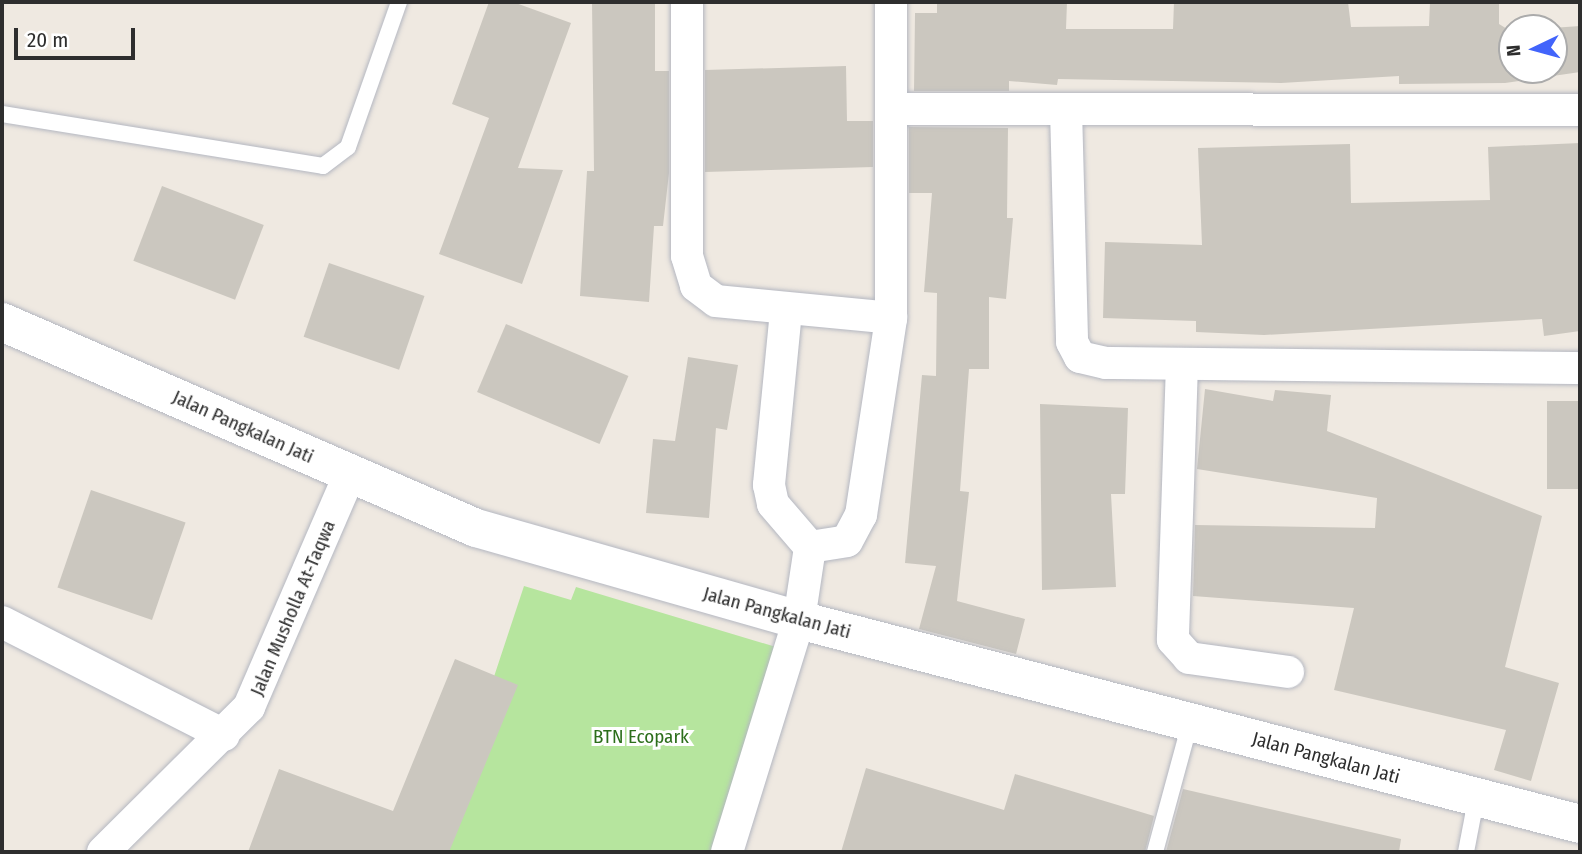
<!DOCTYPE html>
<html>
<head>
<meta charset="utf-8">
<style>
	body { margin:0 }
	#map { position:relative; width:1582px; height:854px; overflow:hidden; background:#efe9e1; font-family:"Fira Sans Condensed",sans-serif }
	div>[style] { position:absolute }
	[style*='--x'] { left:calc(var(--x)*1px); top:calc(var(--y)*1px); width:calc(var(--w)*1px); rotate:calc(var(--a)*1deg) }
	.green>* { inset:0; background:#b6e59e }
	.building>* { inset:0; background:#cbc7bf; transform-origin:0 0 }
	.roads { filter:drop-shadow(0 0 2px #b4b7c1) drop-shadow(0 0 2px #b4b7c1) }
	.service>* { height:16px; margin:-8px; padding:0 8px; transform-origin:8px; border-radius:8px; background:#fff }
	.minor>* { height:32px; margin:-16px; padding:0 16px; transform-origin:16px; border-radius:16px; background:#fff }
	.secondary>* { height:38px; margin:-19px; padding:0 19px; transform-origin:19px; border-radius:19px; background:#fff }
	span { translate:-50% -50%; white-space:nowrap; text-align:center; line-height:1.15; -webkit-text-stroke:6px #fff; paint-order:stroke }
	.street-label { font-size:19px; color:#2e2e2e }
	.park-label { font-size:19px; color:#2c6e1b }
	.frame { position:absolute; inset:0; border:4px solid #2e2e2e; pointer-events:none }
	.north { position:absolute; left:1498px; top:14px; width:70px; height:70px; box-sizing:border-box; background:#fff; border:2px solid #ababab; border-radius:50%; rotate:265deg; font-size:19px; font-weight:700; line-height:28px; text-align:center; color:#2e2e2e }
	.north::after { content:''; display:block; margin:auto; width:24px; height:32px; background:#4264fb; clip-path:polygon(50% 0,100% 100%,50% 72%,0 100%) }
	.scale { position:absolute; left:14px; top:28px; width:121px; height:32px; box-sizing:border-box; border:4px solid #2e2e2e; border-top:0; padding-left:9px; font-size:21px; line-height:24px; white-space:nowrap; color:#2e2e2e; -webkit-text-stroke:5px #fff; paint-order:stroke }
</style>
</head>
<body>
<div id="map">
	<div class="green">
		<i style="clip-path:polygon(524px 586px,571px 600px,576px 587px,776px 647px,739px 852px,436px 852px)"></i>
	</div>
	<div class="building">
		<i style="clip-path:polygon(489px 2px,513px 2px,571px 23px,518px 168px,563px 170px,522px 284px,439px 254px,489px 118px,452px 104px)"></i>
		<i style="clip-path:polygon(592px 2px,655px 2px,655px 71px,669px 71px,669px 173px,663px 226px,654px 226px,649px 302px,580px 296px,587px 171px,594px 171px)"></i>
		<i style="clip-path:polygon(937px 2px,1067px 2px,1066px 29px,1173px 29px,1174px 2px,1348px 2px,1351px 27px,1429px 26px,1430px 2px,1499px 2px,1499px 24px,1512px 32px,1512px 70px,1554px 70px,1552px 28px,1580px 26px,1580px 72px,1505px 83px,1399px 84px,1399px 76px,1281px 83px,1058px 79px,1057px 85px,1009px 81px,1009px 91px,914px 91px,915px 13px,937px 13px)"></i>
		<i style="clip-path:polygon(846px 66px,847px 121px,873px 121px,873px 167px,705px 172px,705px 70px)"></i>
		<i style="clip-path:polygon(909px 127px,1008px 128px,1007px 218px,1013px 218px,1006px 299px,989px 297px,989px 369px,969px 369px,960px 491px,969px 492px,957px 601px,1025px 619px,1016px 654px,919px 629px,936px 566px,905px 563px,922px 375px,936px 376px,937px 293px,924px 292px,932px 193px,909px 193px)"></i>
		<i style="clip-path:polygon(1580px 143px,1580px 331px,1544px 336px,1542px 319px,1264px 335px,1196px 332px,1196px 321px,1103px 318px,1105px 242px,1202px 245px,1198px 148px,1350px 144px,1351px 203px,1490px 200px,1488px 147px)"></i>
		<i style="left:162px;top:186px;width:109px;height:80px;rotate:21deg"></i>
		<i style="left:329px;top:263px;width:101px;height:78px;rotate:19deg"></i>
		<i style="left:506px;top:324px;width:133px;height:74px;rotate:23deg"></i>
		<i style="clip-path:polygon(688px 357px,738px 365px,727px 430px,716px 428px,709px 518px,646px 513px,653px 439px,675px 441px)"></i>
		<i style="clip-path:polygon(1205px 389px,1273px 401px,1275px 390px,1331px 395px,1327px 431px,1542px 516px,1505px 667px,1559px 683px,1531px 781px,1494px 770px,1506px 730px,1334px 690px,1354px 608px,1193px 596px,1195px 525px,1375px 528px,1377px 498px,1197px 469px)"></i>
		<i style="left:1547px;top:401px;width:33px;height:88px"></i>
		<i style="clip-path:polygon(1040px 404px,1128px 408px,1125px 494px,1111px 494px,1116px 587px,1042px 590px)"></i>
		<i style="left:91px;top:490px;width:100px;height:103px;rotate:19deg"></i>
		<i style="clip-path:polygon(455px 659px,518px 685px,449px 852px,248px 852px,279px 769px,393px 811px)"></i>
		<i style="clip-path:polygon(866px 768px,1004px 810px,1015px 774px,1154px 816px,1145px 852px,841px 852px)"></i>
		<i style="clip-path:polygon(1183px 789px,1401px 839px,1399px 852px,1166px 852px)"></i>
	</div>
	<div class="roads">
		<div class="service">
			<i style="--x:2;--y:114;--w:325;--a:9.2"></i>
			<i style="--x:323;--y:166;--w:31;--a:-37"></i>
			<i style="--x:348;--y:147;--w:154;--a:-70.6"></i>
			<i style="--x:1155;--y:852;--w:134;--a:-74.8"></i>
			<i style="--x:1466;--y:852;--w:53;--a:-79.1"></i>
		</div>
		<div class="minor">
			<i style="--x:687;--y:2;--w:254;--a:90"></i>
			<i style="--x:687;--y:256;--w:31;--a:73"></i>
			<i style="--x:696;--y:286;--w:25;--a:37"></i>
			<i style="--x:716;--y:301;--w:176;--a:5.5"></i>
			<i style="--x:891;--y:109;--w:689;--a:0.08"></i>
			<i style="--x:1066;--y:109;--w:233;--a:88.5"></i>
			<i style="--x:1072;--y:342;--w:17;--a:62"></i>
			<i style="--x:1080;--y:357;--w:27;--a:13"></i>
			<i style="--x:1106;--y:363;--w:474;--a:0.6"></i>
			<i style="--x:786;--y:311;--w:175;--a:95.6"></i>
			<i style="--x:769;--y:485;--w:19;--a:78"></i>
			<i style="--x:773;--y:504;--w:57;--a:49.3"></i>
			<i style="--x:1182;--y:364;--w:276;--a:91.9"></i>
			<i style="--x:1173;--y:640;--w:24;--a:48"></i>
			<i style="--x:1189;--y:658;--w:100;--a:8"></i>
			<i style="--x:810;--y:547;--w:37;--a:-9"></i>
			<i style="--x:847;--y:541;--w:30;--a:-62"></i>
			<i style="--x:861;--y:515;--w:199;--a:-81.3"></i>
			<i style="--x:891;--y:318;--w:316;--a:-90"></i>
			<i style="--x:2;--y:622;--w:249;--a:27"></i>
			<i style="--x:103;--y:852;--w:206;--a:-44.8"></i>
			<i style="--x:249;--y:707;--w:254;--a:-66.6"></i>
			<i style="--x:727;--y:852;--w:243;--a:-72.8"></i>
			<i style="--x:799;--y:620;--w:74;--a:-81.4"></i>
		</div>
		<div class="secondary">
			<i style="--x:2;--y:322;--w:517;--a:23.49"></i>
			<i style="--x:476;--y:528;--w:336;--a:15.9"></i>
			<i style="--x:799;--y:620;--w:807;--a:14.64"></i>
		</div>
	</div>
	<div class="street-label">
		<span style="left:243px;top:427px;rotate:24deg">Jalan Pangkalan Jati</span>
		<span style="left:293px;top:608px;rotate:-67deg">Jalan Musholla At-Taqwa</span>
		<span style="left:777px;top:613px;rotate:15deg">Jalan Pangkalan Jati</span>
		<span style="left:1326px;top:758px;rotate:15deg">Jalan Pangkalan Jati</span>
	</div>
	<div class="park-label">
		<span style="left:641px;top:737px">BTN Ecopark</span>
	</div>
	<div class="frame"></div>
	<div class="north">N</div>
	<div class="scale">20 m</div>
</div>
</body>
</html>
